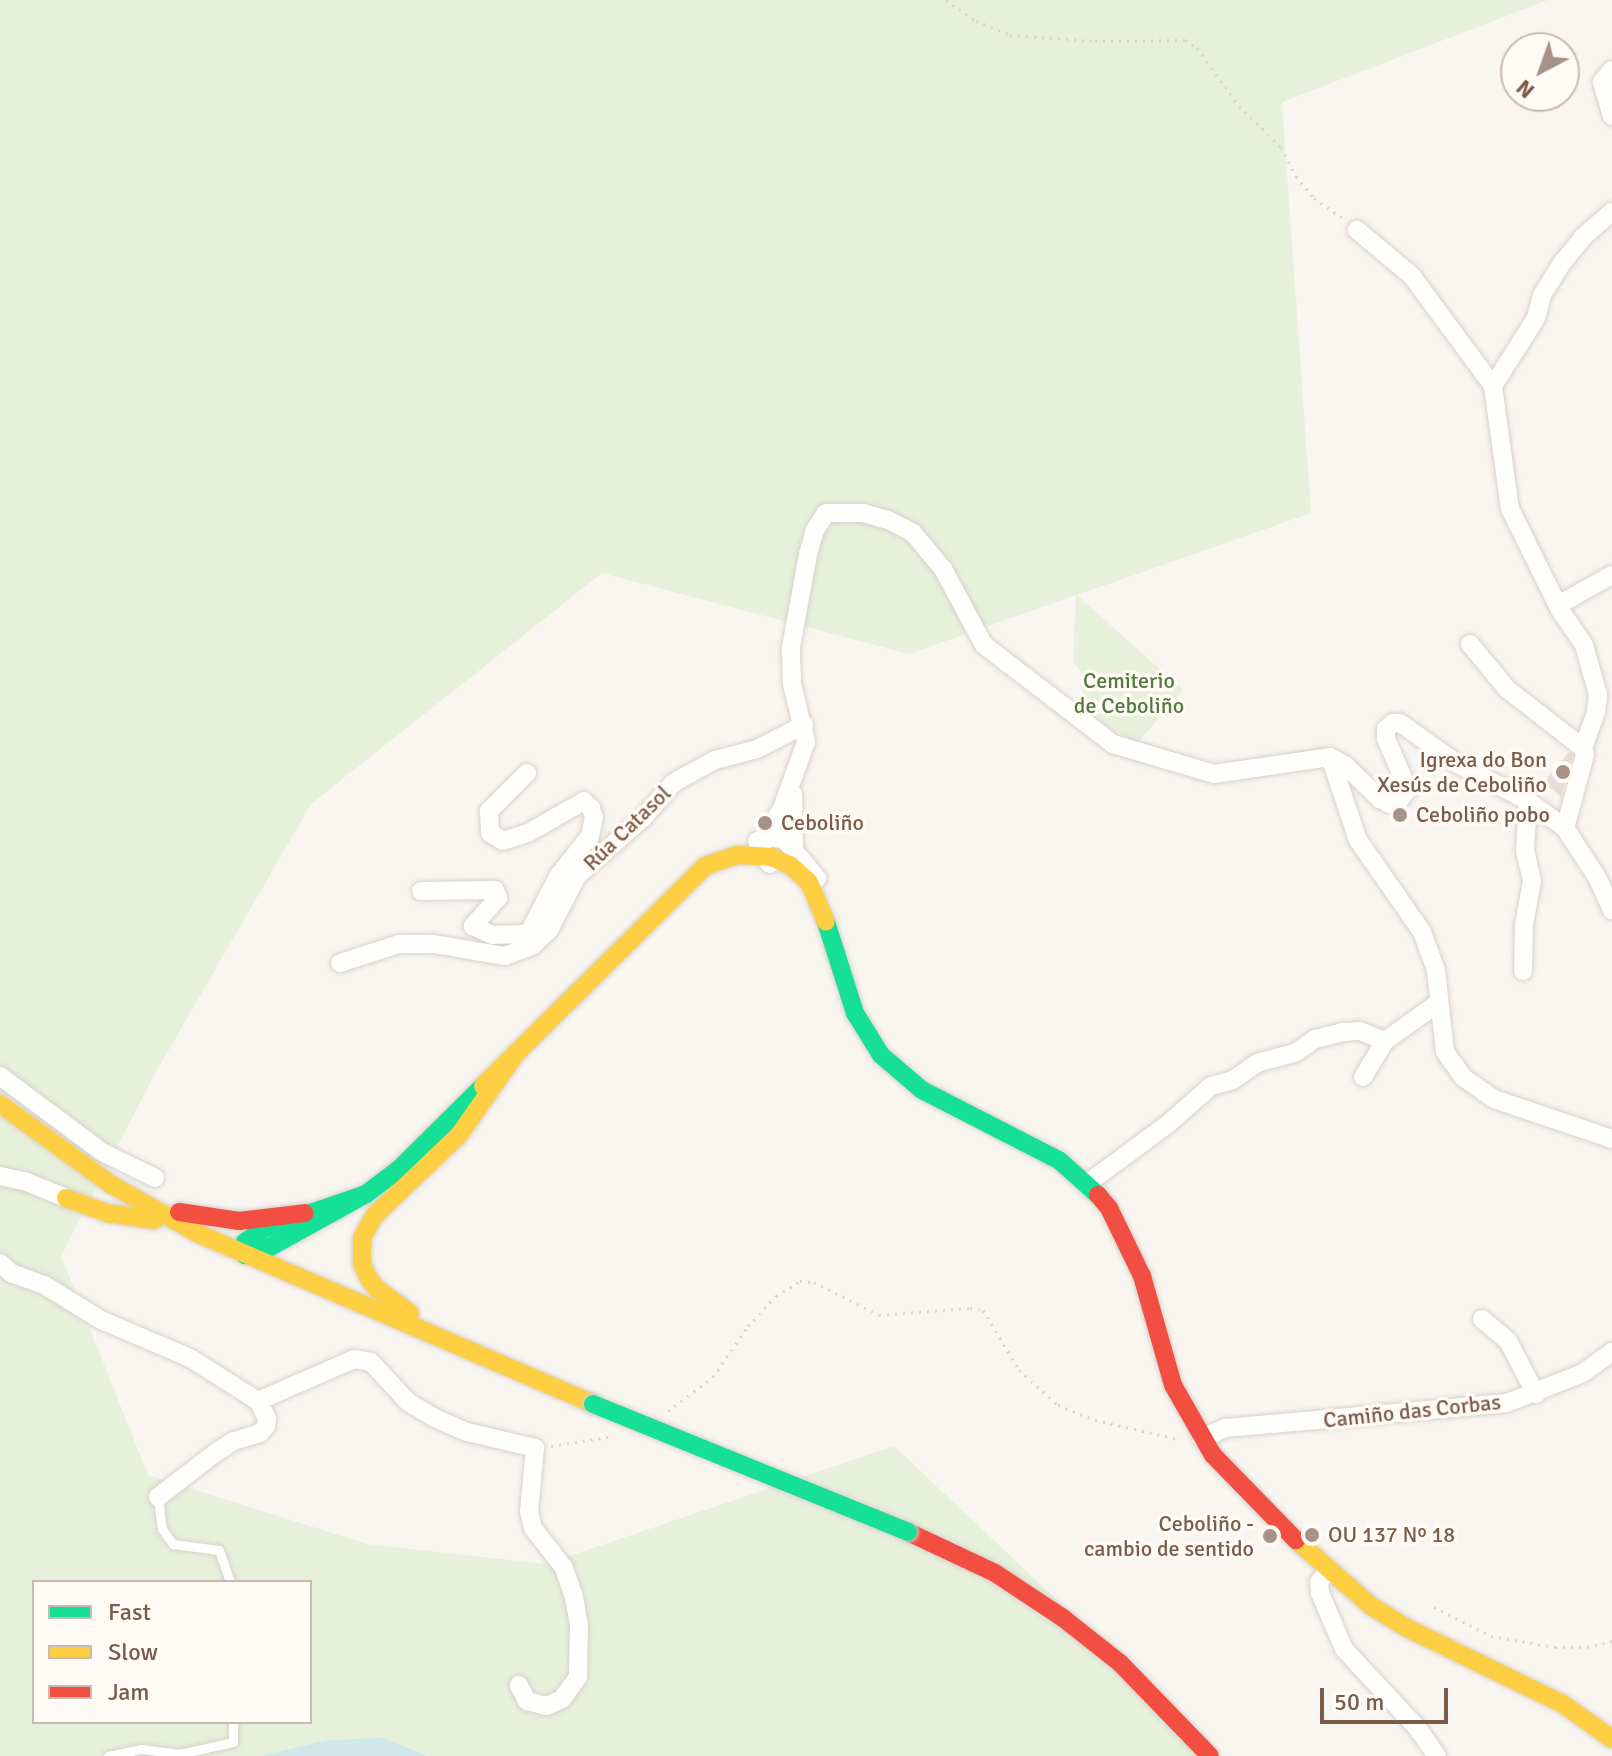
<!DOCTYPE html>
<html>
<head>
<meta charset="utf-8">
<style>
	body { margin:0 }
	#map { position:relative; width:1612px; height:1756px; overflow:hidden; background:#f9f5f0; font-family:Signika,sans-serif }
	div>[style] { position:absolute }
	[style*='--x'] { left:calc(var(--x)*1px); top:calc(var(--y)*1px); width:calc(var(--w)*1px); rotate:calc(var(--a)*1deg) }
	.green>* { inset:0; background:#e7f0db }
	.water>* { inset:0; background:#d0e8ea }
	.building>* { inset:0; background:#e6ded7 }
	.path>* { height:3px; margin-top:-1.5px; transform-origin:0; background:repeating-linear-gradient(90deg,#dcd5d0 0 2px,transparent 0 8px) }
	.roads { filter:drop-shadow(0 0 2px #d7d1cb) drop-shadow(0 0 2px #d7d1cb) }
	.lane>* { height:9px; margin:-4.5px; padding:0 4.5px; transform-origin:4.5px; border-radius:4.5px; background:#fefefd }
	.street>* { height:18px; margin:-9px; padding:0 9px; transform-origin:9px; border-radius:9px; background:#fefefd }
	.fast>* { height:18px; margin:-9px; padding:0 9px; transform-origin:9px; border-radius:9px; background:#16e098 }
	.slow>* { height:18px; margin:-9px; padding:0 9px; transform-origin:9px; border-radius:9px; background:#ffcf43 }
	.jam>* { height:18px; margin:-9px; padding:0 9px; transform-origin:9px; border-radius:9px; background:#f24e42 }
	.bridges { filter:drop-shadow(0 0 2px #dad1cc) drop-shadow(0 0 2px #dad1cc) }
	.fast-bridge>* { height:18px; margin:-9px; padding:0 9px; transform-origin:9px; border-radius:9px; background:#16e098 }
	.dots>* { width:22px; height:22px; translate:-50% -50%; box-sizing:border-box; border:4px solid #fffaf3; border-radius:50% }
	span { translate:-50% -50%; white-space:nowrap; text-align:center; line-height:1.15; -webkit-text-stroke:7px #fffaf3; paint-order:stroke }
	.park-label { font-size:22px; color:#537a41 }
	.poi-label { font-size:22px; color:#7a5c4d }
	.right { translate:-100% -50%; text-align:right }
	.left { translate:0 -50%; text-align:left }
	.street-label { font-size:22px; color:#7a5c4d }
	.legend { position:absolute; left:32px; top:1580px; width:280px; height:144px; box-sizing:border-box; background:#fffaf3; border:2px solid #cabbb1; margin:0; padding:10px 14px; list-style:none; font-size:24px; color:#7a5c4d }
	.legend li { display:flex; align-items:center; gap:16px; height:40px }
	.legend b { width:40px; border:2px solid #cabbb1 }
	.north { position:absolute; left:1500px; top:32px; width:80px; height:80px; box-sizing:border-box; background:#fffaf3; border:2px solid #cabbb1; border-radius:50%; rotate:221deg; font-size:22px; font-weight:700; line-height:32px; text-align:center; color:#7a5c4d }
	.north::after { content:''; display:block; margin:auto; width:28px; height:36px; background:#a69286; clip-path:polygon(50% 0,100% 100%,50% 72%,0 100%) }
	.scale { position:absolute; left:1320px; top:1688px; width:128px; height:36px; box-sizing:border-box; border:4px solid #7a5c4d; border-top:0; padding-left:10px; font-size:24px; line-height:28px; white-space:nowrap; color:#7a5c4d; -webkit-text-stroke:6px #fffaf3; paint-order:stroke }
</style>
</head>
<body>
<div id="map">
	<div class="green">
		<i style="clip-path:polygon(evenodd,0 0,1548px 0,1282px 102px,1311px 513px,1077px 595px,1183px 690px,1137px 743px,1100px 722px,1081px 689px,1080px 684px,1086px 679px,1073px 662px,1076px 595px,909px 654px,602px 573px,311px 804px,153px 1077px,61px 1256px,148px 1475px,367px 1544px,546px 1564px,894px 1446px,1222px 1756px,0 1756px,0 0,34px 1582px,310px 1582px,310px 1722px,34px 1722px,34px 1582px)"></i>
	</div>
	<div class="water">
		<i style="clip-path:polygon(384px 1738px,427px 1756px,262px 1756px,327px 1740px)"></i>
	</div>
	<div class="building">
		<i style="clip-path:polygon(1569px 752px,1573px 755px,1561px 797px,1544px 782px)"></i>
	</div>
	<div class="path">
		<i style="--x:946;--y:0;--w:37;--a:35"></i>
		<i style="--x:976;--y:21;--w:37;--a:22"></i>
		<i style="--x:1010;--y:35;--w:85;--a:4"></i>
		<i style="--x:1095;--y:41;--w:90;--a:-0.6"></i>
		<i style="--x:1185;--y:40;--w:14;--a:34"></i>
		<i style="--x:1197;--y:48;--w:72;--a:54.1"></i>
		<i style="--x:1239;--y:106;--w:59;--a:44.3"></i>
		<i style="--x:1281;--y:147;--w:33;--a:63"></i>
		<i style="--x:1296;--y:176;--w:28;--a:51"></i>
		<i style="--x:1314;--y:198;--w:37;--a:35"></i>
		<i style="--x:668;--y:1411;--w:56;--a:-37.1"></i>
		<i style="--x:713;--y:1377;--w:62;--a:-55.5"></i>
		<i style="--x:748;--y:1326;--w:41;--a:-47"></i>
		<i style="--x:776;--y:1296;--w:28;--a:-32"></i>
		<i style="--x:800;--y:1281;--w:14;--a:4"></i>
		<i style="--x:814;--y:1282;--w:73;--a:26.9"></i>
		<i style="--x:879;--y:1315;--w:91;--a:-4.4"></i>
		<i style="--x:970;--y:1308;--w:13;--a:9"></i>
		<i style="--x:983;--y:1310;--w:70;--a:59"></i>
		<i style="--x:1019;--y:1370;--w:52;--a:41.9"></i>
		<i style="--x:1058;--y:1405;--w:40;--a:22"></i>
		<i style="--x:1095;--y:1420;--w:85;--a:12.9"></i>
		<i style="--x:551;--y:1446;--w:64;--a:-9"></i>
		<i style="--x:1434;--y:1607;--w:64;--a:27"></i>
		<i style="--x:1491;--y:1636;--w:65;--a:9.8"></i>
		<i style="--x:1555;--y:1647;--w:32;--a:0"></i>
		<i style="--x:1587;--y:1647;--w:26;--a:-13"></i>
	</div>
	<div class="roads">
		<div class="lane">
			<i style="--x:158;--y:1497;--w:32;--a:83"></i>
			<i style="--x:162;--y:1529;--w:19;--a:54"></i>
			<i style="--x:173;--y:1544;--w:46;--a:7.4"></i>
			<i style="--x:219;--y:1550;--w:34;--a:71"></i>
			<i style="--x:108;--y:1756;--w:34;--a:-12"></i>
			<i style="--x:141;--y:1749;--w:38;--a:7"></i>
			<i style="--x:179;--y:1754;--w:55;--a:-12.5"></i>
			<i style="--x:233;--y:1742;--w:20;--a:-90"></i>
		</div>
		<div class="street">
			<i style="--x:1612;--y:70;--w:16;--a:130"></i>
			<i style="--x:1602;--y:82;--w:35;--a:74"></i>
			<i style="--x:1493;--y:386;--w:80;--a:-57.7"></i>
			<i style="--x:1536;--y:318;--w:24;--a:-75"></i>
			<i style="--x:1542;--y:295;--w:39;--a:-58"></i>
			<i style="--x:1563;--y:262;--w:32;--a:-51"></i>
			<i style="--x:1583;--y:237;--w:38;--a:-41"></i>
			<i style="--x:1558;--y:605;--w:62;--a:-29.1"></i>
			<i style="--x:1470;--y:644;--w:58;--a:50.6"></i>
			<i style="--x:1507;--y:689;--w:96;--a:37.8"></i>
			<i style="--x:1330;--y:757;--w:18;--a:29"></i>
			<i style="--x:1346;--y:766;--w:47;--a:44.1"></i>
			<i style="--x:1380;--y:799;--w:11;--a:27"></i>
			<i style="--x:1390;--y:804;--w:8;--a:-14"></i>
			<i style="--x:1398;--y:802;--w:16;--a:-52"></i>
			<i style="--x:1408;--y:789;--w:55;--a:-113.7"></i>
			<i style="--x:1386;--y:739;--w:10;--a:-90"></i>
			<i style="--x:1386;--y:729;--w:9;--a:-41"></i>
			<i style="--x:1393;--y:723;--w:7;--a:0"></i>
			<i style="--x:1400;--y:723;--w:71;--a:35.3"></i>
			<i style="--x:1458;--y:764;--w:79;--a:27.9"></i>
			<i style="--x:1528;--y:801;--w:46;--a:36.1"></i>
			<i style="--x:1565;--y:828;--w:76;--a:-74.7"></i>
			<i style="--x:1585;--y:755;--w:7;--a:-106"></i>
			<i style="--x:1583;--y:748;--w:38;--a:-70"></i>
			<i style="--x:1596;--y:712;--w:17;--a:-83"></i>
			<i style="--x:1598;--y:695;--w:52;--a:-105.6"></i>
			<i style="--x:1584;--y:645;--w:42;--a:-124.4"></i>
			<i style="--x:1560;--y:610;--w:113;--a:-116.3"></i>
			<i style="--x:1510;--y:509;--w:124;--a:-97.9"></i>
			<i style="--x:1493;--y:386;--w:137;--a:-126.4"></i>
			<i style="--x:1412;--y:276;--w:72;--a:-140.1"></i>
			<i style="--x:1330;--y:757;--w:88;--a:71.4"></i>
			<i style="--x:1358;--y:840;--w:112;--a:55.2"></i>
			<i style="--x:1422;--y:932;--w:40;--a:69.8"></i>
			<i style="--x:1436;--y:970;--w:82;--a:83.7"></i>
			<i style="--x:1445;--y:1052;--w:32;--a:54"></i>
			<i style="--x:1464;--y:1078;--w:37;--a:35"></i>
			<i style="--x:1494;--y:1099;--w:125;--a:18.7"></i>
			<i style="--x:527;--y:773;--w:54;--a:135"></i>
			<i style="--x:489;--y:811;--w:22;--a:87"></i>
			<i style="--x:490;--y:833;--w:15;--a:32"></i>
			<i style="--x:503;--y:841;--w:26;--a:-18"></i>
			<i style="--x:528;--y:833;--w:64;--a:-29.7"></i>
			<i style="--x:584;--y:801;--w:10;--a:45"></i>
			<i style="--x:591;--y:808;--w:10;--a:73"></i>
			<i style="--x:594;--y:818;--w:18;--a:103"></i>
			<i style="--x:590;--y:836;--w:50;--a:128.5"></i>
			<i style="--x:559;--y:875;--w:67;--a:117.7"></i>
			<i style="--x:528;--y:934;--w:12;--a:66"></i>
			<i style="--x:793;--y:794;--w:58;--a:89"></i>
			<i style="--x:1565;--y:828;--w:61;--a:57.1"></i>
			<i style="--x:1598;--y:879;--w:34;--a:66"></i>
			<i style="--x:757;--y:841;--w:14;--a:-17"></i>
			<i style="--x:770;--y:837;--w:15;--a:11"></i>
			<i style="--x:785;--y:840;--w:50;--a:49.9"></i>
			<i style="--x:770;--y:864;--w:11;--a:-131"></i>
			<i style="--x:763;--y:856;--w:13;--a:-94"></i>
			<i style="--x:762;--y:843;--w:40;--a:-60.3"></i>
			<i style="--x:782;--y:808;--w:70;--a:-70"></i>
			<i style="--x:806;--y:742;--w:60;--a:-103.6"></i>
			<i style="--x:792;--y:684;--w:37;--a:-92"></i>
			<i style="--x:791;--y:647;--w:95;--a:-79.6"></i>
			<i style="--x:808;--y:554;--w:25;--a:-74"></i>
			<i style="--x:815;--y:530;--w:20;--a:-57"></i>
			<i style="--x:826;--y:513;--w:37;--a:0"></i>
			<i style="--x:863;--y:513;--w:26;--a:16"></i>
			<i style="--x:888;--y:520;--w:28;--a:27"></i>
			<i style="--x:913;--y:533;--w:47;--a:50.2"></i>
			<i style="--x:943;--y:569;--w:86;--a:61.7"></i>
			<i style="--x:984;--y:645;--w:163;--a:37.5"></i>
			<i style="--x:1113;--y:744;--w:105;--a:16.5"></i>
			<i style="--x:1214;--y:774;--w:117;--a:-8.3"></i>
			<i style="--x:421;--y:891;--w:74;--a:-0.8"></i>
			<i style="--x:495;--y:890;--w:9;--a:69"></i>
			<i style="--x:498;--y:898;--w:38;--a:132"></i>
			<i style="--x:473;--y:926;--w:21;--a:25"></i>
			<i style="--x:492;--y:935;--w:36;--a:-2"></i>
			<i style="--x:340;--y:963;--w:62;--a:-17.9"></i>
			<i style="--x:399;--y:944;--w:35;--a:0"></i>
			<i style="--x:434;--y:944;--w:72;--a:9.6"></i>
			<i style="--x:505;--y:956;--w:30;--a:-21"></i>
			<i style="--x:533;--y:945;--w:22;--a:-43"></i>
			<i style="--x:549;--y:930;--w:61;--a:-62.6"></i>
			<i style="--x:577;--y:876;--w:89;--a:-41.4"></i>
			<i style="--x:644;--y:817;--w:45;--a:-49.5"></i>
			<i style="--x:673;--y:783;--w:48;--a:-28.7"></i>
			<i style="--x:715;--y:760;--w:43;--a:-14.7"></i>
			<i style="--x:757;--y:749;--w:53;--a:-27.1"></i>
			<i style="--x:1523;--y:971;--w:46;--a:-88.8"></i>
			<i style="--x:1524;--y:925;--w:45;--a:-79.7"></i>
			<i style="--x:1532;--y:881;--w:32;--a:-103"></i>
			<i style="--x:1525;--y:850;--w:49;--a:-86.5"></i>
			<i style="--x:0;--y:1076;--w:127;--a:36.7"></i>
			<i style="--x:102;--y:1152;--w:59;--a:26.1"></i>
			<i style="--x:1363;--y:1077;--w:42;--a:-58.6"></i>
			<i style="--x:1385;--y:1041;--w:65;--a:-35.6"></i>
			<i style="--x:0;--y:1176;--w:25;--a:12"></i>
			<i style="--x:24;--y:1181;--w:45;--a:22"></i>
			<i style="--x:1088;--y:1183;--w:99;--a:-36.4"></i>
			<i style="--x:1168;--y:1124;--w:57;--a:-41.5"></i>
			<i style="--x:1211;--y:1086;--w:23;--a:-15"></i>
			<i style="--x:1233;--y:1080;--w:29;--a:-35"></i>
			<i style="--x:1257;--y:1063;--w:39;--a:-15"></i>
			<i style="--x:1295;--y:1053;--w:24;--a:-35"></i>
			<i style="--x:1315;--y:1039;--w:30;--a:-14"></i>
			<i style="--x:1344;--y:1032;--w:16;--a:-4"></i>
			<i style="--x:1360;--y:1031;--w:27;--a:22"></i>
			<i style="--x:0;--y:1263;--w:15;--a:42"></i>
			<i style="--x:11;--y:1273;--w:37;--a:20"></i>
			<i style="--x:46;--y:1286;--w:65;--a:31.7"></i>
			<i style="--x:101;--y:1320;--w:97;--a:23.1"></i>
			<i style="--x:190;--y:1358;--w:80;--a:32.3"></i>
			<i style="--x:258;--y:1401;--w:105;--a:-23.6"></i>
			<i style="--x:354;--y:1359;--w:17;--a:10"></i>
			<i style="--x:371;--y:1362;--w:54;--a:47.2"></i>
			<i style="--x:408;--y:1402;--w:31;--a:31"></i>
			<i style="--x:435;--y:1418;--w:35;--a:24"></i>
			<i style="--x:467;--y:1432;--w:70;--a:13.2"></i>
			<i style="--x:535;--y:1448;--w:63;--a:95.4"></i>
			<i style="--x:529;--y:1511;--w:17;--a:77"></i>
			<i style="--x:533;--y:1528;--w:51;--a:52.2"></i>
			<i style="--x:564;--y:1568;--w:31;--a:71"></i>
			<i style="--x:574;--y:1597;--w:27;--a:80"></i>
			<i style="--x:579;--y:1624;--w:53;--a:91.1"></i>
			<i style="--x:578;--y:1677;--w:27;--a:126"></i>
			<i style="--x:562;--y:1699;--w:17;--a:156"></i>
			<i style="--x:546;--y:1706;--w:20;--a:-165"></i>
			<i style="--x:527;--y:1701;--w:18;--a:-117"></i>
			<i style="--x:1482;--y:1319;--w:34;--a:40"></i>
			<i style="--x:1508;--y:1341;--w:60;--a:62.2"></i>
			<i style="--x:1202;--y:1438;--w:26;--a:-23"></i>
			<i style="--x:1226;--y:1428;--w:282;--a:-5.1"></i>
			<i style="--x:1507;--y:1403;--w:82;--a:-21.5"></i>
			<i style="--x:1583;--y:1373;--w:36;--a:-36"></i>
			<i style="--x:158;--y:1497;--w:76;--a:-37.5"></i>
			<i style="--x:218;--y:1451;--w:19;--a:-32"></i>
			<i style="--x:234;--y:1441;--w:27;--a:-17"></i>
			<i style="--x:260;--y:1433;--w:9;--a:-49"></i>
			<i style="--x:266;--y:1426;--w:8;--a:-83"></i>
			<i style="--x:267;--y:1418;--w:19;--a:-118"></i>
			<i style="--x:1328;--y:1571;--w:14;--a:129"></i>
			<i style="--x:1319;--y:1582;--w:11;--a:85"></i>
			<i style="--x:1320;--y:1593;--w:61;--a:66.8"></i>
			<i style="--x:1344;--y:1649;--w:109;--a:47.2"></i>
			<i style="--x:1418;--y:1729;--w:33;--a:55"></i>
		</div>
		<div class="fast">
			<i style="--x:826;--y:922;--w:96;--a:72.3"></i>
			<i style="--x:855;--y:1013;--w:49;--a:58.2"></i>
			<i style="--x:881;--y:1055;--w:54;--a:40.5"></i>
			<i style="--x:922;--y:1090;--w:155;--a:27.2"></i>
			<i style="--x:1060;--y:1161;--w:51;--a:41.8"></i>
			<i style="--x:366;--y:1194;--w:108;--a:161.1"></i>
			<i style="--x:264;--y:1229;--w:23;--a:146"></i>
			<i style="--x:245;--y:1242;--w:13;--a:90"></i>
			<i style="--x:245;--y:1255;--w:26;--a:-18"></i>
			<i style="--x:270;--y:1247;--w:110;--a:-28.9"></i>
			<i style="--x:366;--y:1194;--w:41;--a:-37.1"></i>
			<i style="--x:399;--y:1169;--w:118;--a:-44.7"></i>
		</div>
		<div class="slow">
			<i style="--x:483;--y:1086;--w:313;--a:-44.7"></i>
			<i style="--x:705;--y:866;--w:34;--a:-19"></i>
			<i style="--x:737;--y:855;--w:34;--a:3"></i>
			<i style="--x:771;--y:857;--w:21;--a:23"></i>
			<i style="--x:790;--y:865;--w:25;--a:42"></i>
			<i style="--x:809;--y:882;--w:43;--a:67"></i>
			<i style="--x:0;--y:1104;--w:138;--a:35.9"></i>
			<i style="--x:112;--y:1185;--w:100;--a:29.4"></i>
			<i style="--x:199;--y:1234;--w:429;--a:23.3"></i>
			<i style="--x:66;--y:1198;--w:44;--a:20.1"></i>
			<i style="--x:107;--y:1213;--w:48;--a:8.5"></i>
			<i style="--x:410;--y:1313;--w:42;--a:-143.7"></i>
			<i style="--x:376;--y:1288;--w:14;--a:-126"></i>
			<i style="--x:368;--y:1277;--w:14;--a:-115"></i>
			<i style="--x:362;--y:1264;--w:26;--a:-90"></i>
			<i style="--x:362;--y:1238;--w:26;--a:-61"></i>
			<i style="--x:375;--y:1215;--w:116;--a:-43.6"></i>
			<i style="--x:459;--y:1135;--w:94;--a:-55"></i>
			<i style="--x:1296;--y:1540;--w:100;--a:41.3"></i>
			<i style="--x:1371;--y:1606;--w:42;--a:31.4"></i>
			<i style="--x:1407;--y:1628;--w:174;--a:26"></i>
			<i style="--x:1563;--y:1704;--w:60;--a:35.5"></i>
		</div>
		<div class="jam">
			<i style="--x:1098;--y:1195;--w:17;--a:50"></i>
			<i style="--x:1109;--y:1208;--w:76;--a:64.1"></i>
			<i style="--x:1142;--y:1276;--w:113;--a:74.1"></i>
			<i style="--x:1173;--y:1385;--w:81;--a:60.3"></i>
			<i style="--x:1213;--y:1455;--w:119;--a:45.7"></i>
			<i style="--x:179;--y:1212;--w:61;--a:8.5"></i>
			<i style="--x:239;--y:1221;--w:66;--a:-6.9"></i>
			<i style="--x:908;--y:1532;--w:96;--a:25.2"></i>
			<i style="--x:995;--y:1573;--w:82;--a:33.5"></i>
			<i style="--x:1063;--y:1618;--w:73;--a:38.3"></i>
			<i style="--x:1120;--y:1663;--w:129;--a:45.9"></i>
		</div>
	</div>
	<div class="bridges">
		<div class="fast-bridge">
			<i style="--x:593;--y:1404;--w:340;--a:22.1"></i>
		</div>
	</div>
	<div class="dots">
		<i style="left:1563px;top:772px;background:#a69286"></i>
		<i style="left:1400px;top:815px;background:#a69286"></i>
		<i style="left:765px;top:823px;background:#a69286"></i>
		<i style="left:1312px;top:1535px;background:#a69286"></i>
		<i style="left:1270px;top:1536px;background:#a69286"></i>
	</div>
	<div class="park-label">
		<span style="left:1129px;top:693px">Cemiterio<br>de Ceboliño</span>
	</div>
	<div class="poi-label">
		<span class="right" style="left:1547px;top:772px">Igrexa do Bon<br>Xesús de Ceboliño</span>
		<span class="left" style="left:1416px;top:815px">Ceboliño pobo</span>
		<span class="left" style="left:781px;top:823px">Ceboliño</span>
		<span class="right" style="left:1254px;top:1536px">Ceboliño -<br>cambio de sentido</span>
		<span class="left" style="left:1328px;top:1535px">OU 137 Nº 18</span>
	</div>
	<div class="street-label">
		<span style="left:627px;top:828px;rotate:-44deg">Rúa Catasol</span>
		<span style="left:1412px;top:1411px;rotate:-6deg">Camiño das Corbas</span>
	</div>
	<ul class="legend">
	<li><b style="height:10px;background:#16e098"></b>Fast</li>
	<li><b style="height:10px;background:#ffcf43"></b>Slow</li>
	<li><b style="height:10px;background:#f24e42"></b>Jam</li>
	</ul>
	<div class="north">N</div>
	<div class="scale">50 m</div>
</div>
</body>
</html>
